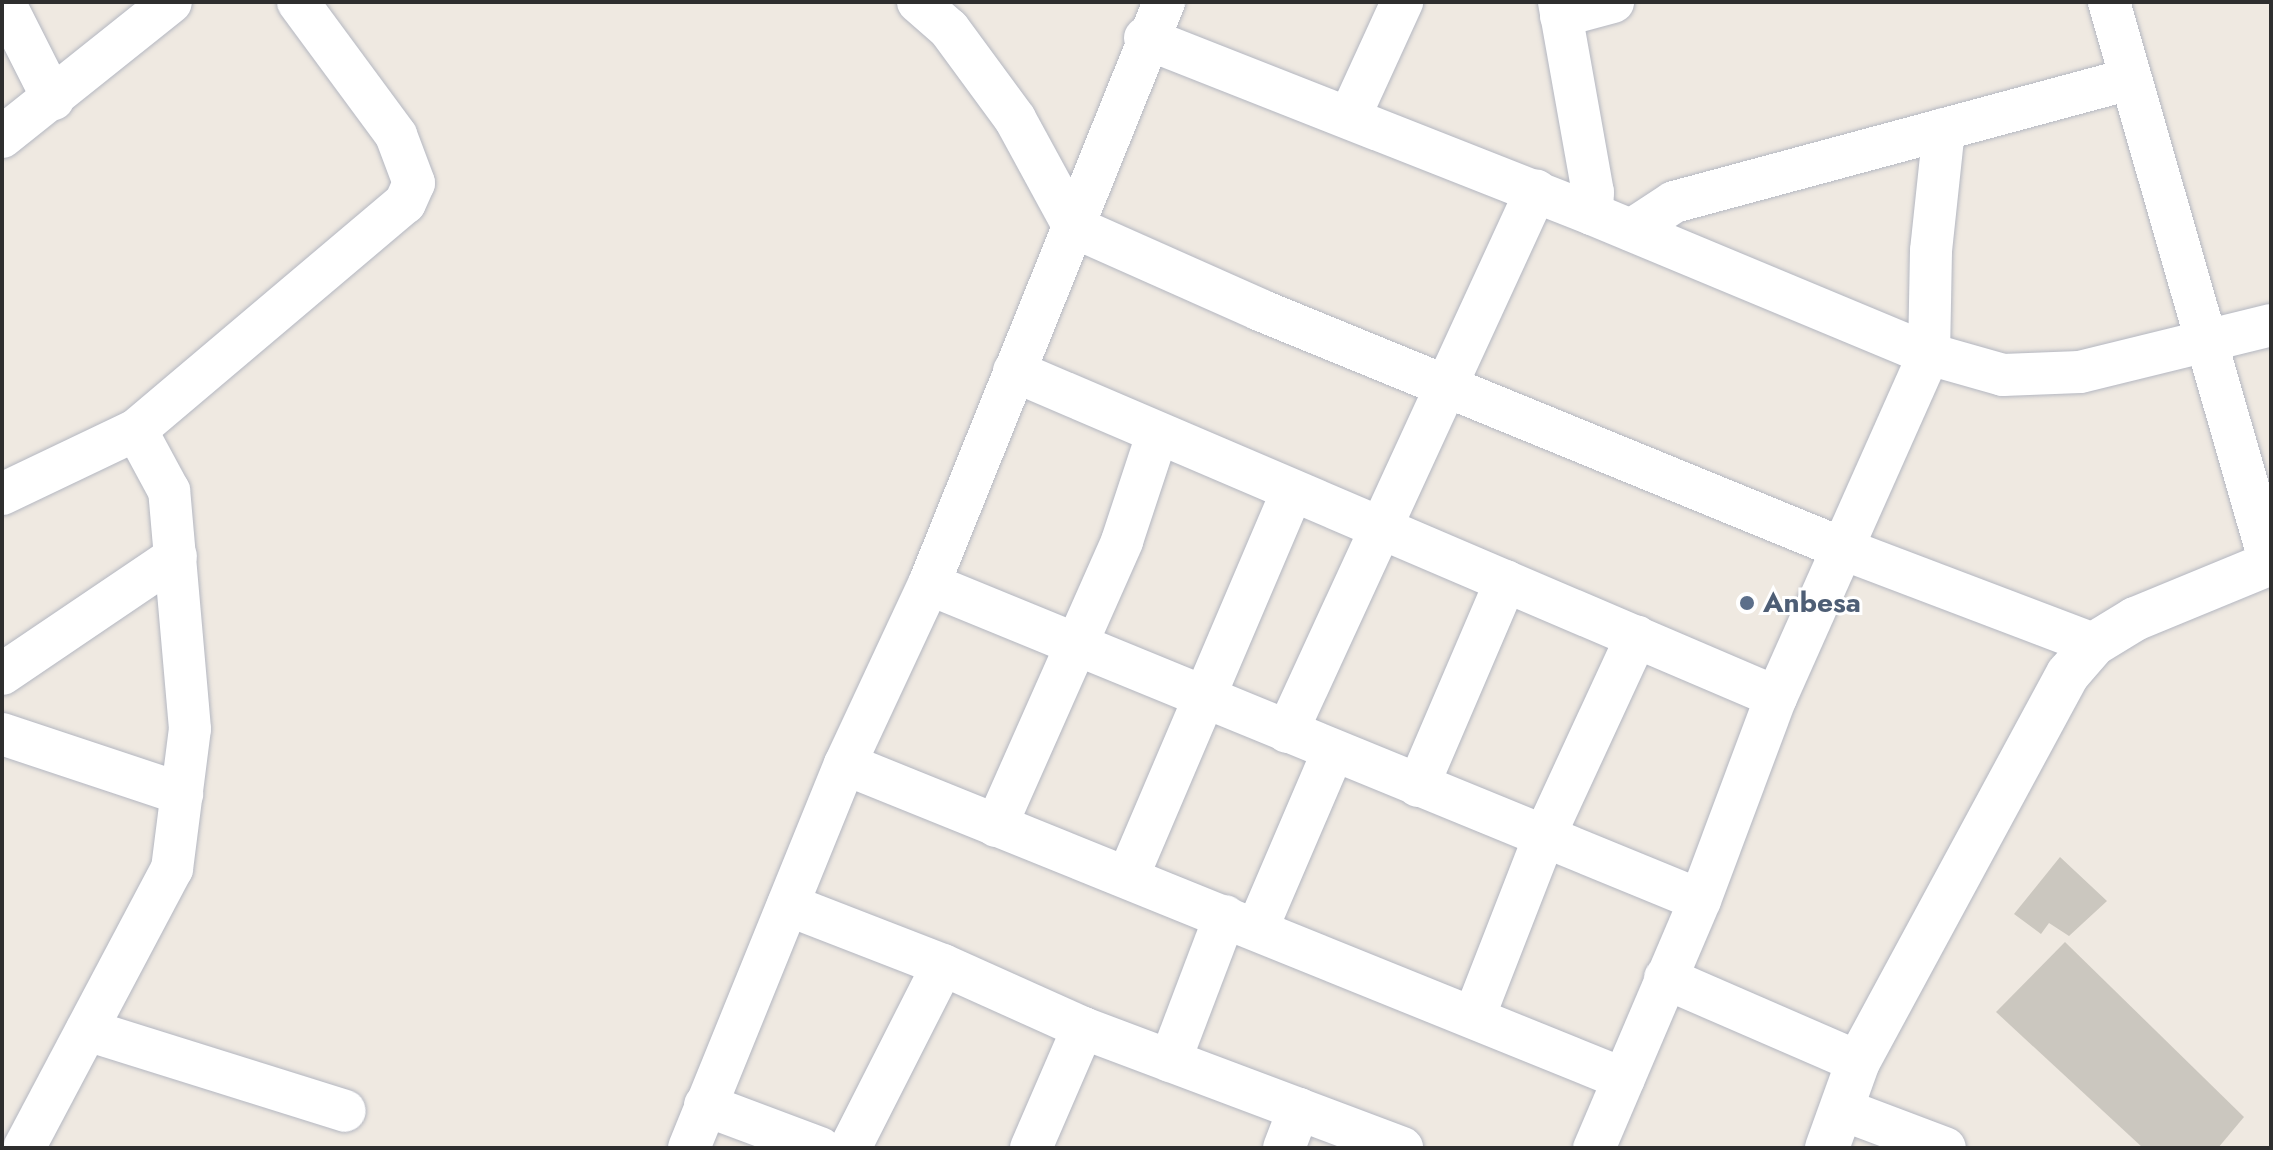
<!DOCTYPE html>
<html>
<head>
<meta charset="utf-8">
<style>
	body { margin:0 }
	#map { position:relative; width:2273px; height:1150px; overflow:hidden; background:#efe9e1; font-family:Jost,sans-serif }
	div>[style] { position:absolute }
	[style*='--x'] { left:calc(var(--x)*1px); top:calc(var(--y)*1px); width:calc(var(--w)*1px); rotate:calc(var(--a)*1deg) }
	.building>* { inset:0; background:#cbc7bf }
	.roads { filter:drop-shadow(0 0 2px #b4b7c1) drop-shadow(0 0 2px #b4b7c1) }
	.street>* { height:42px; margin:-21px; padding:0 21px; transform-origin:21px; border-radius:21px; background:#fff }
	.secondary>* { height:44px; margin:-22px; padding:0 22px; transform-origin:22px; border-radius:22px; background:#fff }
	.dots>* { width:22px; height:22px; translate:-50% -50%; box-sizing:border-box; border:4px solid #fff; border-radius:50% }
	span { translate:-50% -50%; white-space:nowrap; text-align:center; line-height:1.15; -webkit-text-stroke:6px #fff; paint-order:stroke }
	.service-label { font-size:28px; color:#4e5e75; font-weight:700 }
	.left { translate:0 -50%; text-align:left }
	.frame { position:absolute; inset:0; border:4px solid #2e2e2e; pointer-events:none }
</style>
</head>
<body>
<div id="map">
	<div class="building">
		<i style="clip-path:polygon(2060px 857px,2107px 901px,2069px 936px,2049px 923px,2041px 934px,2014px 914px)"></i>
		<i style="clip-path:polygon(2065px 942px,2244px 1117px,2218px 1148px,2143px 1148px,1996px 1012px)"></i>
	</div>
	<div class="roads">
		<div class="street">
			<i style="--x:4;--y:2;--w:109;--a:63.2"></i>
			<i style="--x:918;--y:2;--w:41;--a:41.1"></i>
			<i style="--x:949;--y:29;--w:112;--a:53.7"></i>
			<i style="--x:1015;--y:119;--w:123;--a:61.4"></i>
			<i style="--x:1074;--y:227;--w:204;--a:24"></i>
			<i style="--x:1260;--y:310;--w:633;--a:22.27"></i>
			<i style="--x:1846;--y:550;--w:265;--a:20.8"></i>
			<i style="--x:1559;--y:2;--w:193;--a:79.9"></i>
			<i style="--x:1593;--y:192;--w:22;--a:93"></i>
			<i style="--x:2109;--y:2;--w:584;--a:73.99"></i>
			<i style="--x:1561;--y:16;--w:54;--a:-15.1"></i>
			<i style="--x:1145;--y:38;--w:480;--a:21.5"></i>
			<i style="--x:1592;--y:214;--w:365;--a:22.6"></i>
			<i style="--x:1929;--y:354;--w:376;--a:114"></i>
			<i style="--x:1776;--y:697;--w:217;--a:110.5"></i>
			<i style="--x:1700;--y:900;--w:270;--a:113.1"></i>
			<i style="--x:1349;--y:118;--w:128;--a:-65.4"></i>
			<i style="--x:1944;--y:129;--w:123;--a:96.1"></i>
			<i style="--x:1931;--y:251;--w:103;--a:91.1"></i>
			<i style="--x:1929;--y:354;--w:77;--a:15.8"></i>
			<i style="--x:2003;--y:375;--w:77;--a:-2.2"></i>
			<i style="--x:2080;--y:372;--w:197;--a:-13.8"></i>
			<i style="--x:2;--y:137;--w:216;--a:-38.6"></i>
			<i style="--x:1631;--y:230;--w:51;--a:-33.1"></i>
			<i style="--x:1674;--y:202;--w:471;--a:-15.1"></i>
			<i style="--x:1014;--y:371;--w:829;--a:23.16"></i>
			<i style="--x:2;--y:494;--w:148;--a:-25.5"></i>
			<i style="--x:136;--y:430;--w:352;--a:-40.2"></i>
			<i style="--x:405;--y:203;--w:22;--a:-66"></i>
			<i style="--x:414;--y:183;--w:51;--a:-110.6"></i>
			<i style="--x:396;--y:135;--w:165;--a:-126.4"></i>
			<i style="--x:929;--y:584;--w:833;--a:22.29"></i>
			<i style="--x:2;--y:674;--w:210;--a:-34.1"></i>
			<i style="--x:1287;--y:732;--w:596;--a:-65.29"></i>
			<i style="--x:2;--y:734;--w:190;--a:18.4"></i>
			<i style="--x:845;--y:764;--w:840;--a:22.02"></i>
			<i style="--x:1418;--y:786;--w:223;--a:-66.8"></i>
			<i style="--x:996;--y:826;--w:312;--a:-66.1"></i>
			<i style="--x:1122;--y:541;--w:112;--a:-71.7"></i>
			<i style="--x:1129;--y:874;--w:416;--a:-66.9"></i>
			<i style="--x:788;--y:905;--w:166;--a:21.2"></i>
			<i style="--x:943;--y:965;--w:154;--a:24.2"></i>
			<i style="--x:1083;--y:1028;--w:341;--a:20.6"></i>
			<i style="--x:1257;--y:929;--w:193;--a:-66.8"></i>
			<i style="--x:1665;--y:978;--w:210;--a:23.5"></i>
			<i style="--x:1474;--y:1017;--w:193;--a:-68.7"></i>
			<i style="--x:1544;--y:837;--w:221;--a:-65.2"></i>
			<i style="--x:87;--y:1030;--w:270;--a:17.4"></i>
			<i style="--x:1170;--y:1061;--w:155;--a:-69.2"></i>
			<i style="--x:705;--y:1105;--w:123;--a:20.5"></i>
			<i style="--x:1841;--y:1109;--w:111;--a:20.6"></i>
			<i style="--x:24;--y:1148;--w:316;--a:-62.1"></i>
			<i style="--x:172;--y:869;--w:141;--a:-82.7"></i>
			<i style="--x:190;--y:729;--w:239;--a:-95"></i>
			<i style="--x:169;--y:491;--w:69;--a:-118.4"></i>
			<i style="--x:689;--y:1148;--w:414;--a:-67.9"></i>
			<i style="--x:845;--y:764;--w:199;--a:-65"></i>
			<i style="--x:929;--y:584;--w:628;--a:-68.01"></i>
			<i style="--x:850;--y:1148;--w:205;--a:-63.1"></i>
			<i style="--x:1031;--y:1148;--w:131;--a:-66.6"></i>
			<i style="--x:1284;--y:1148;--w:42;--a:-69"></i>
		</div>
		<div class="secondary">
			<i style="--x:1827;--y:1148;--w:91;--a:-70.2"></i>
			<i style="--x:1858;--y:1062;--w:441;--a:-61.6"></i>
			<i style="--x:2068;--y:674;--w:40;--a:-49"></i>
			<i style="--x:2094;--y:644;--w:48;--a:-31.4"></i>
			<i style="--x:2135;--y:619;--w:147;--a:-22.4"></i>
		</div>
	</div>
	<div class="dots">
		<i style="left:1747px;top:603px;background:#5c6f8a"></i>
	</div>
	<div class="service-label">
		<span class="left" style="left:1763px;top:603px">Anbesa</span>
	</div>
	<div class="frame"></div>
</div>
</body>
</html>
